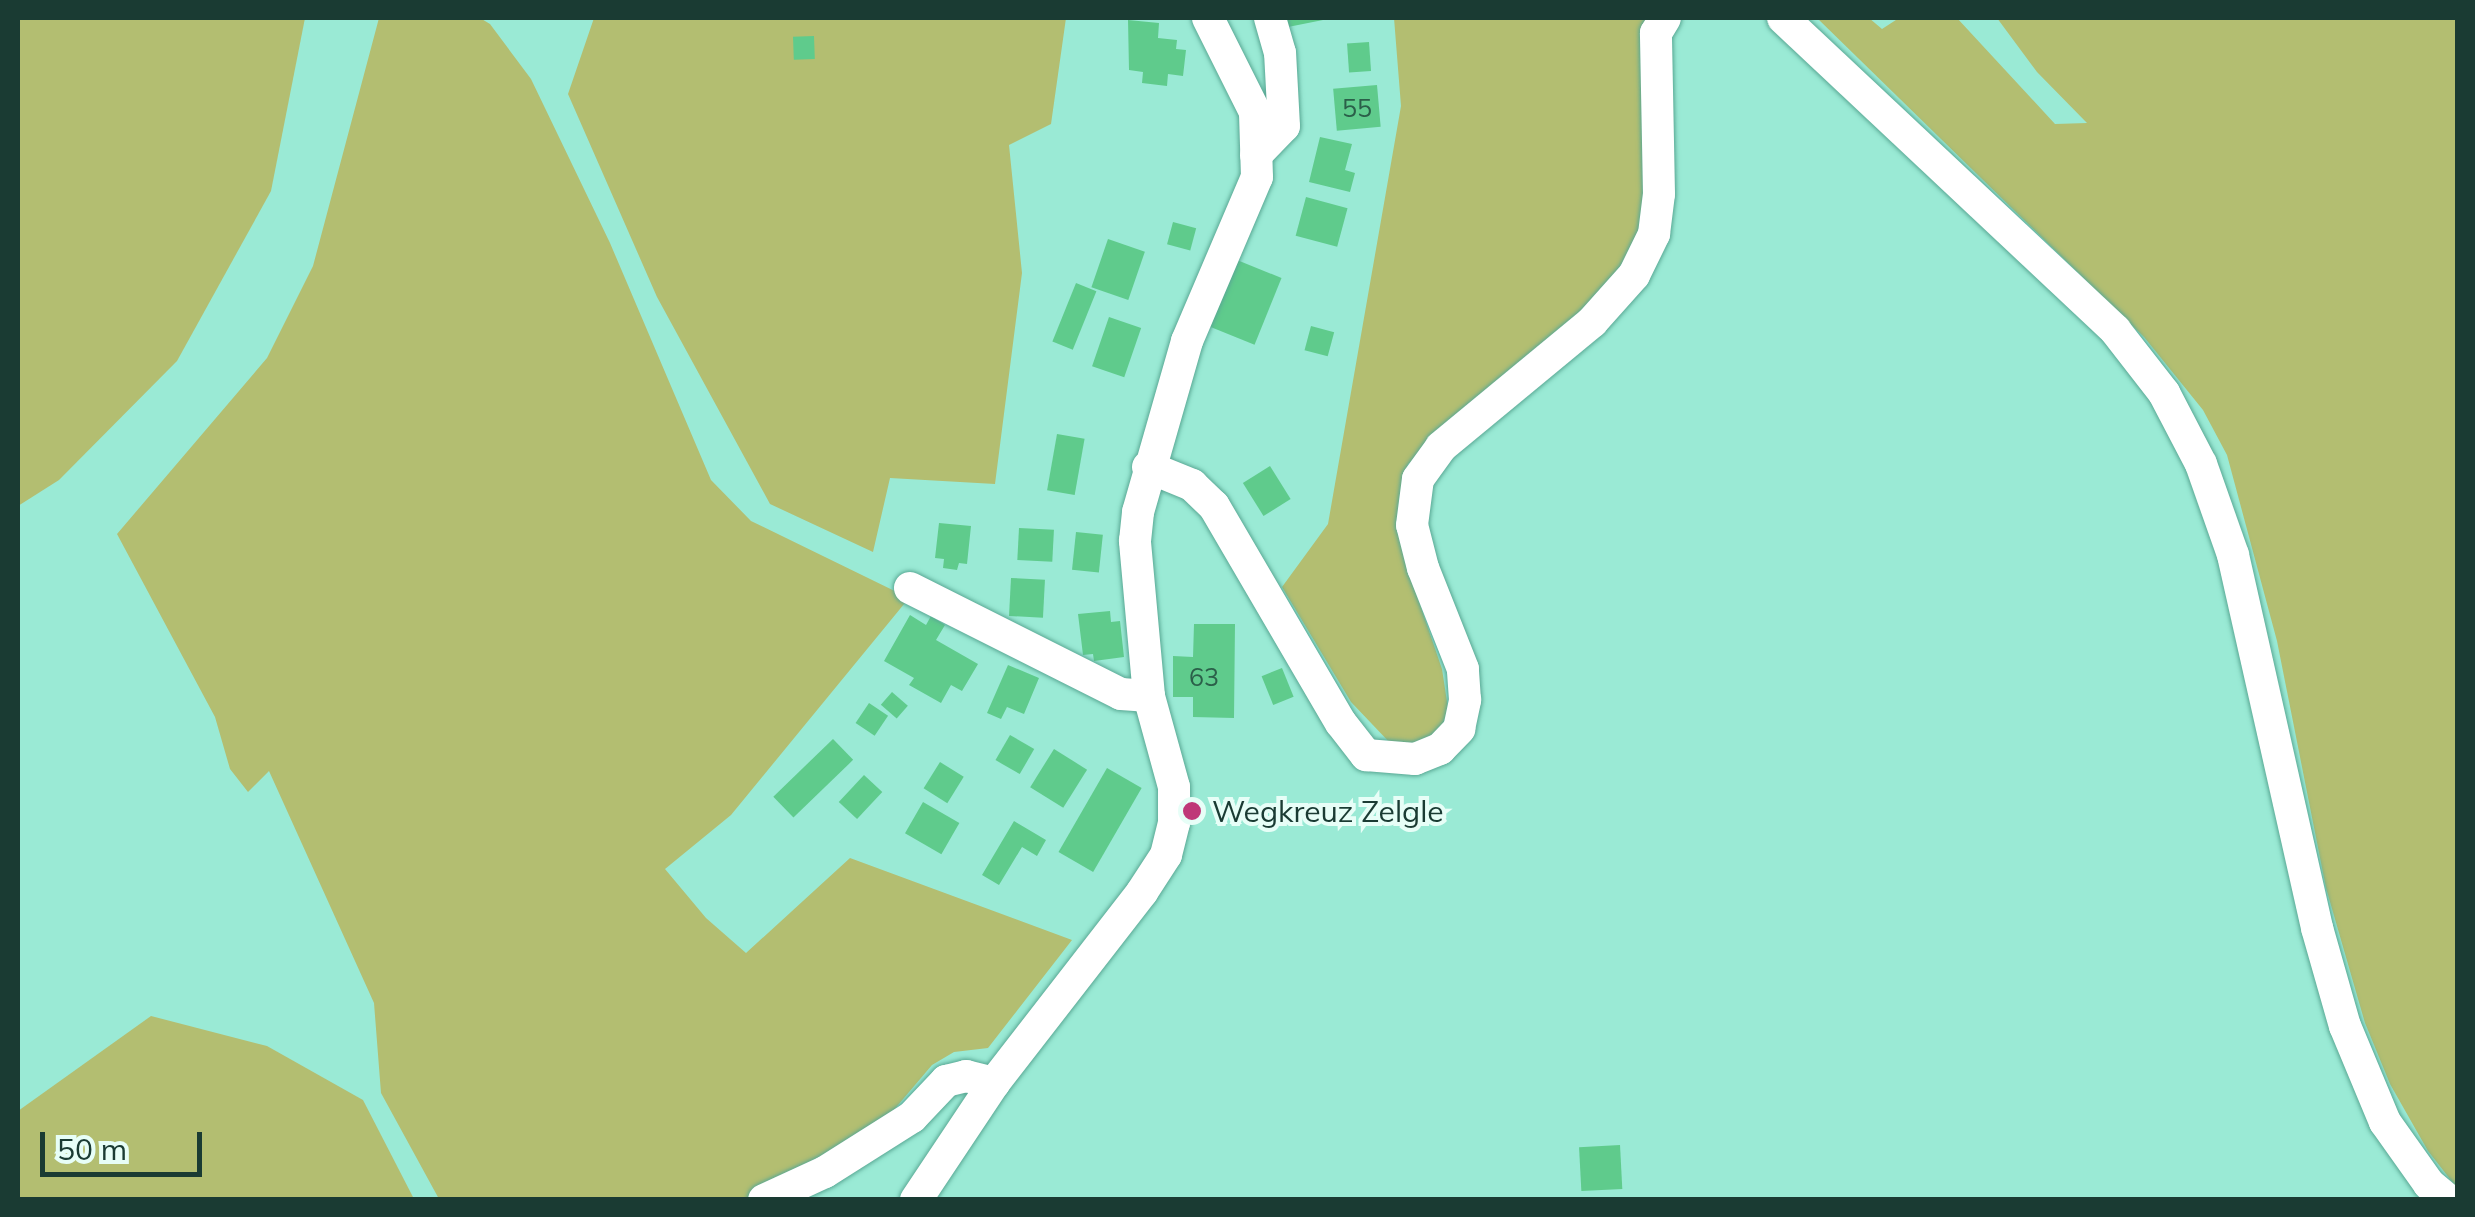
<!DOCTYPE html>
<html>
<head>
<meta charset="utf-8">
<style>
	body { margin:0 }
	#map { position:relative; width:2475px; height:1217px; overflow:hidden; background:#9aead5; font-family:Mulish,sans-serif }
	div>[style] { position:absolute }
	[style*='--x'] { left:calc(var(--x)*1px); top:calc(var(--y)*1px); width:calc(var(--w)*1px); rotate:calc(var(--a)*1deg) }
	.green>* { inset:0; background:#b3be71 }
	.building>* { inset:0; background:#5fcb8c; transform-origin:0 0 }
	.roads { filter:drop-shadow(0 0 2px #59a894) drop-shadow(0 0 2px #59a894) }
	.minor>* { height:32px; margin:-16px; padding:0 16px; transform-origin:16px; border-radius:16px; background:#fff }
	.dots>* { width:28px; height:28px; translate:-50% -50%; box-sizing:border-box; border:5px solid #e7fef7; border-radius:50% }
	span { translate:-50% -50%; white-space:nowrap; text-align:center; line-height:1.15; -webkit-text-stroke:8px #e7fef7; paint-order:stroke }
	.number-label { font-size:25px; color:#2b5f49 }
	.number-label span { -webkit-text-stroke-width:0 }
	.poi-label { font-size:30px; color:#1a3b33 }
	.left { translate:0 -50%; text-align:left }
	.frame { position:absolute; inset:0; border:20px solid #1a3b33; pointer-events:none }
	.scale { position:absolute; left:40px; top:1132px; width:162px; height:45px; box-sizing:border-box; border:5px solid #1a3b33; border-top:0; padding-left:12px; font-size:30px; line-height:35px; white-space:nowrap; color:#1a3b33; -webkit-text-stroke:8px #e7fef7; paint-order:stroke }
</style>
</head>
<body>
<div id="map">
	<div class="green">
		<i style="clip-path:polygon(18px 18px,305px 18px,271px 191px,177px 361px,59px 480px,18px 506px)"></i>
		<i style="clip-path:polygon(379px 18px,480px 18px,490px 24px,531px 79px,610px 243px,711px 480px,751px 521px,909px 598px,731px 815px,665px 869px,706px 918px,746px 953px,850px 858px,1072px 940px,988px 1048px,954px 1052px,932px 1065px,876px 1131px,801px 1176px,746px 1199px,439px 1199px,381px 1093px,374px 1003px,269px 771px,248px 792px,230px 769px,215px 717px,117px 534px,267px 358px,313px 266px)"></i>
		<i style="clip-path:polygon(594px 18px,1066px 18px,1051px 124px,1009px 145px,1022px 273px,995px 484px,890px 478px,873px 552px,770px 504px,657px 297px,568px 94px)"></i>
		<i style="clip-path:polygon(1394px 18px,1650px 18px,1646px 191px,1639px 234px,1600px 301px,1408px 464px,1399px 500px,1413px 584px,1442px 669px,1448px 708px,1441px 730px,1429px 743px,1392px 745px,1351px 702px,1282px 587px,1328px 524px,1401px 106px)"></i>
		<i style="clip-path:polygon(1817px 18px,1869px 18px,1882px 29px,1899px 18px,1957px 18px,2055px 124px,2087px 123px,2037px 72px,1997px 18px,2457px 18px,2457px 1188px,2428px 1151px,2390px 1084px,2365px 1023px,2326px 888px,2277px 641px,2227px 455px,2203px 410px,2144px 337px)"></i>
		<i style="clip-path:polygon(151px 1016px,267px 1046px,363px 1100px,414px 1199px,18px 1199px,18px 1111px)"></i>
	</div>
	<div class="building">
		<i style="clip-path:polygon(1286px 18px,1328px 18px,1328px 19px,1288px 27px)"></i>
		<i style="clip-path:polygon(1128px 20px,1159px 23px,1158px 38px,1177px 40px,1176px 49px,1186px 50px,1183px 76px,1168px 74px,1167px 86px,1142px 83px,1143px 72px,1129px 70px)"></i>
		<i style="left:814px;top:36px;width:23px;height:21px;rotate:88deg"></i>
		<i style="left:1369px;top:42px;width:29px;height:22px;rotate:86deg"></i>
		<i style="left:1377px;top:85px;width:42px;height:44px;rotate:85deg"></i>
		<i style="clip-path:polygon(1320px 137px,1352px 144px,1345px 170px,1355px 173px,1350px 192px,1309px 182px)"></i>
		<i style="left:1306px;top:197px;width:43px;height:40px;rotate:15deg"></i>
		<i style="left:1173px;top:222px;width:24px;height:23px;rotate:15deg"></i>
		<i style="left:1108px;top:239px;width:39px;height:51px;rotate:19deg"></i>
		<i style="left:1237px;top:260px;width:48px;height:72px;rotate:22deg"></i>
		<i style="left:1076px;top:283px;width:22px;height:63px;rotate:22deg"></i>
		<i style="left:1109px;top:317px;width:34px;height:52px;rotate:19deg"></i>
		<i style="left:1311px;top:326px;width:24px;height:25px;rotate:15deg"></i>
		<i style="left:1057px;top:434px;width:28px;height:57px;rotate:10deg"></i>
		<i style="left:1270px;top:466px;width:39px;height:32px;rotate:58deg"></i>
		<i style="clip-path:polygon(939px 523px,971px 526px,967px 564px,959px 563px,957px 570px,943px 568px,944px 559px,935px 558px)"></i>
		<i style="left:1019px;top:528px;width:35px;height:32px;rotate:3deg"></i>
		<i style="left:1076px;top:532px;width:27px;height:38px;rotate:6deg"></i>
		<i style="left:1011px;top:578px;width:34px;height:38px;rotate:3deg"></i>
		<i style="clip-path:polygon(1110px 611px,1111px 622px,1120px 621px,1124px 657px,1094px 661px,1093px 654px,1083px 655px,1078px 614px)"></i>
		<i style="clip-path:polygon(910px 615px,926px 625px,931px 616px,945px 625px,936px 640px,978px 664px,962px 691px,951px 685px,941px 703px,909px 685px,914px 678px,884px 661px)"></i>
		<i style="clip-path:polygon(1194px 624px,1235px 624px,1234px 718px,1193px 717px,1193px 697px,1173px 697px,1173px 656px,1193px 657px)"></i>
		<i style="clip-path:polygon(1008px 665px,1039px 678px,1024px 714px,1007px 707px,1001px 719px,987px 713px)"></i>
		<i style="left:1282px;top:668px;width:31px;height:22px;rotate:68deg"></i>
		<i style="left:892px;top:692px;width:21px;height:17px;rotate:41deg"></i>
		<i style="left:869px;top:703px;width:23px;height:24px;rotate:34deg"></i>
		<i style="left:1010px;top:735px;width:28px;height:29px;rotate:30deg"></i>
		<i style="left:833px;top:739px;width:29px;height:83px;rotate:46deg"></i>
		<i style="left:1054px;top:749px;width:39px;height:45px;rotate:32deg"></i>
		<i style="left:940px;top:762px;width:28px;height:31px;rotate:32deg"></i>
		<i style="left:1107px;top:768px;width:40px;height:97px;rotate:30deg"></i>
		<i style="left:864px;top:775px;width:25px;height:37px;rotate:43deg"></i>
		<i style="left:923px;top:802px;width:42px;height:36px;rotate:30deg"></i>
		<i style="clip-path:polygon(1014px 821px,1046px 840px,1037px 856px,1022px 847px,999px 885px,982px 875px)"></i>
		<i style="left:1620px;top:1145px;width:44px;height:41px;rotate:87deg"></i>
	</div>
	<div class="roads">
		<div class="minor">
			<i style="--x:1783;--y:18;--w:456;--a:43.2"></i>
			<i style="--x:2115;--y:330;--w:80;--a:52.1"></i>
			<i style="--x:2164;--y:393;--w:80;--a:62.5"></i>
			<i style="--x:2201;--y:464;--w:96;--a:70.6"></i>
			<i style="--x:2233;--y:555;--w:382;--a:77.3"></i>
			<i style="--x:2317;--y:928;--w:102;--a:74.1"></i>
			<i style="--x:2345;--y:1026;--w:104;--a:67.4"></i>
			<i style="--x:2385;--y:1122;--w:76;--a:54.6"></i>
			<i style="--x:2429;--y:1184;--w:25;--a:40"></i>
			<i style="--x:1256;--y:155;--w:40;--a:-46"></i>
			<i style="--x:1284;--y:126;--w:73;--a:-93.1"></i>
			<i style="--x:1280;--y:53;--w:36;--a:-106"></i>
			<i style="--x:1148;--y:467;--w:48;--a:22.2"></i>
			<i style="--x:1192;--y:485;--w:30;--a:44"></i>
			<i style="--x:1214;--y:506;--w:251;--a:59.7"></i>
			<i style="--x:1341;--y:723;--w:41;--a:52"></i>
			<i style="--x:1366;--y:755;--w:49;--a:4.7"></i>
			<i style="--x:1415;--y:759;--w:27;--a:-22"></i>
			<i style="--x:1440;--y:749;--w:28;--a:-46"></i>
			<i style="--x:1459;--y:729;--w:30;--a:-78"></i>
			<i style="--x:1465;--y:700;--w:31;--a:-94"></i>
			<i style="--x:1463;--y:669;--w:109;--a:-111.6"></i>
			<i style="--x:1423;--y:568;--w:44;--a:-104.3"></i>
			<i style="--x:1412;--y:525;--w:46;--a:-82.6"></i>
			<i style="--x:1418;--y:479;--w:39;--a:-54"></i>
			<i style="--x:1441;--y:447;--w:196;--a:-39.6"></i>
			<i style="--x:1592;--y:322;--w:63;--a:-48.2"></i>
			<i style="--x:1634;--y:275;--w:46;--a:-64"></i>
			<i style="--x:1654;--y:234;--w:40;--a:-82.9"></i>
			<i style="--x:1659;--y:194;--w:161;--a:-91.1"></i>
			<i style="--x:1656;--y:33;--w:17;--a:-59"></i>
			<i style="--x:910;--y:588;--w:236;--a:26.7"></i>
			<i style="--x:1121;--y:694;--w:28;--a:4"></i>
			<i style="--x:764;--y:1200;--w:67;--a:-24.7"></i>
			<i style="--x:825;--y:1172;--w:103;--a:-32.3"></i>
			<i style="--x:912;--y:1117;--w:50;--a:-46.6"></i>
			<i style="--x:946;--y:1081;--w:21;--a:-14"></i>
			<i style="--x:966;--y:1076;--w:29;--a:14"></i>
			<i style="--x:916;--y:1200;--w:141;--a:-56.3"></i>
			<i style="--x:994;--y:1083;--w:242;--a:-52.2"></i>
			<i style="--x:1142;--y:892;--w:44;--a:-57"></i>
			<i style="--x:1166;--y:855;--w:33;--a:-76"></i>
			<i style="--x:1174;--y:823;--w:36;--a:-90"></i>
			<i style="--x:1174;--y:787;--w:94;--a:-105.4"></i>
			<i style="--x:1149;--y:696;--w:156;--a:-95.2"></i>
			<i style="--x:1135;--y:541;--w:29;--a:-84"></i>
			<i style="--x:1138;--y:512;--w:178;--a:-74"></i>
			<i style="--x:1187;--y:341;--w:178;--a:-66.9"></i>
			<i style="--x:1257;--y:177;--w:65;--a:-91.8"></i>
			<i style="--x:1255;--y:112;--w:105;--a:-116.6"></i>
		</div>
	</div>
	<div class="dots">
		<i style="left:1192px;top:811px;background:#bf3878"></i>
	</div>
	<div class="number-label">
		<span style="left:1357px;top:108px">55</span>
		<span style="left:1204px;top:677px">63</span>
	</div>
	<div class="poi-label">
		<span class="left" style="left:1212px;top:811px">Wegkreuz Zelgle</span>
	</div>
	<div class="frame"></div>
	<div class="scale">50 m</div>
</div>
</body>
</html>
